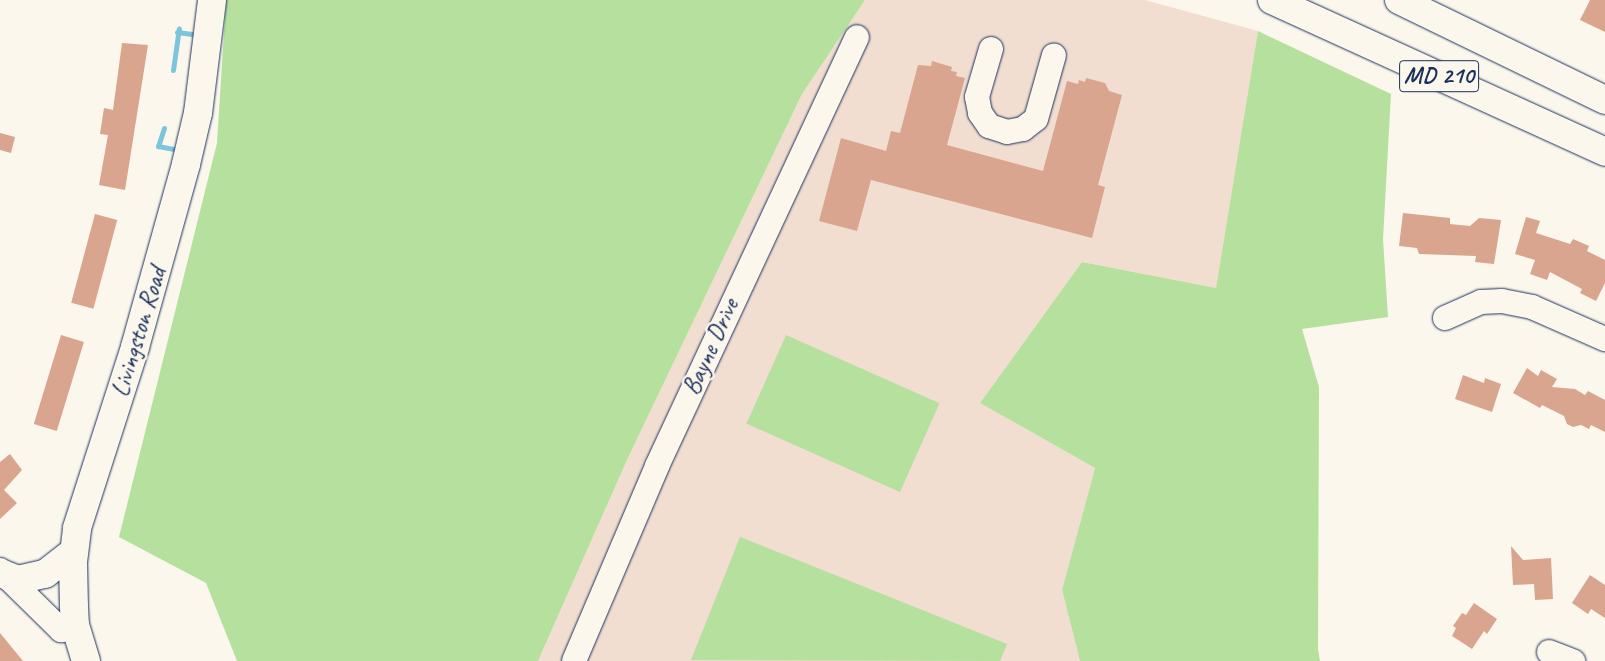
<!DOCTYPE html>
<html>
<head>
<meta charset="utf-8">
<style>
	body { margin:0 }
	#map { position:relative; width:1605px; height:661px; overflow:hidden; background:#fbf7ec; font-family:Caveat,sans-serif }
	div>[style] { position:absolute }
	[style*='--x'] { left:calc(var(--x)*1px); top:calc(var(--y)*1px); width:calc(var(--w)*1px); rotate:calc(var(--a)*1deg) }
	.built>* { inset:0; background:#f1ded0 }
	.green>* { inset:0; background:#b5e09d; transform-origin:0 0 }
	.stream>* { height:5px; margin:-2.5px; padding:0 2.5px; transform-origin:2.5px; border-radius:2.5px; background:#7cc5dc }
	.building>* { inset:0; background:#d9a58e; transform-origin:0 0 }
	.roads { filter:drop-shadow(0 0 1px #1b2f5e) drop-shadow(0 0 1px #1b2f5e) }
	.minor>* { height:24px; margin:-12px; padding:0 12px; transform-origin:12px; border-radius:12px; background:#fbf7ec }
	.major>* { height:28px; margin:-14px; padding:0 14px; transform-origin:14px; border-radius:14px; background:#fbf7ec }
	.highway>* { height:28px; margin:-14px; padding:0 14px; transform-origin:14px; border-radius:14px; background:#fbf7ec }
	span { translate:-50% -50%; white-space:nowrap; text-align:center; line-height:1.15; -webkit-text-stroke:5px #fbf7ec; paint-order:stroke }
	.shield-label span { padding:1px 4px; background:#fbf7ec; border:1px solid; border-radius:4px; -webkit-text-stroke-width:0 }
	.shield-label { font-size:24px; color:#1b2f5e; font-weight:700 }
	.street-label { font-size:25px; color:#1b2f5e }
</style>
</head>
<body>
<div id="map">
	<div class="built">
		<i style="clip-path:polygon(865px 0,1145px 0,1258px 31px,1216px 288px,1082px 262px,980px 403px,1095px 468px,1062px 590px,1080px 661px,538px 661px,627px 460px,802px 94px)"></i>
	</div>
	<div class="green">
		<i style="clip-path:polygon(226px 0,865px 0,802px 94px,627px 460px,538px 661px,237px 661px,206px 583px,119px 537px,217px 143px)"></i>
		<i style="clip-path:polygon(1258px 31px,1391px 94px,1383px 239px,1388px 317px,1302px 329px,1319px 387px,1318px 649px,1320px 661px,1080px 661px,1062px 590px,1095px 468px,980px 403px,1082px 262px,1216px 288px)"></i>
		<i style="left:786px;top:335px;width:168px;height:97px;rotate:24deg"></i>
		<i style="clip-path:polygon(740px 537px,1007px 644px,1000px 661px,691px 660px)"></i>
	</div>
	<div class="stream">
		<i style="--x:177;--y:32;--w:15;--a:8"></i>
		<i style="--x:173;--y:70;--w:42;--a:-81.9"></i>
		<i style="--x:164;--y:128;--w:19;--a:108"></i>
		<i style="--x:158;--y:146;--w:15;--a:11"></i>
	</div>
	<div class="building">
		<i style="clip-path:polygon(1590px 0,1605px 0,1605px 32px,1580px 20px)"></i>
		<i style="clip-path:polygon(122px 43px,148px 45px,125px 190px,99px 185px,108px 135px,100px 134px,104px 108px,113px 110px)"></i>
		<i style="clip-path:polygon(932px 61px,952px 67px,951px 71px,957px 72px,956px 76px,965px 78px,947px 145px,1043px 171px,1067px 81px,1078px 84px,1079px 80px,1085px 82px,1086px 78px,1105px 83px,1109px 91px,1122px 95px,1098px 185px,1105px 187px,1092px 238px,871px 180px,857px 231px,819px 221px,841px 138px,886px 151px,891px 131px,900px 133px,918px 65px,931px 66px)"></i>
		<i style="clip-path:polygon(0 133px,15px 137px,11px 153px,0 150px)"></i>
		<i style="clip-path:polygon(1403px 213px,1450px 218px,1450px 224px,1470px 226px,1479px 218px,1501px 220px,1494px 264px,1475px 262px,1476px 256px,1419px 254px,1417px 248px,1399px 246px)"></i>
		<i style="left:95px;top:214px;width:23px;height:92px;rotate:15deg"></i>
		<i style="clip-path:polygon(1526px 217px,1540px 221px,1536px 233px,1570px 244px,1573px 239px,1589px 246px,1587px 251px,1605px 260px,1605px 283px,1596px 301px,1580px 293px,1582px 289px,1550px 272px,1547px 280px,1530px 274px,1535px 260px,1515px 254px)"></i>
		<i style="left:61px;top:335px;width:24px;height:93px;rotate:17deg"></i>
		<i style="clip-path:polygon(1527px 368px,1538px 376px,1541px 370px,1557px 379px,1552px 387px,1575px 389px,1585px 395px,1588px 391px,1605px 400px,1605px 432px,1591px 425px,1589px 429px,1581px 425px,1573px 427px,1567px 424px,1564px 416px,1542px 405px,1540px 408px,1513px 393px)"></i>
		<i style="clip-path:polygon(1463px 375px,1484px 383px,1485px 378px,1501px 384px,1492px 412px,1455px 399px)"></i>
		<i style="clip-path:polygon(10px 454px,22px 470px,4px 490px,17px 503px,0 519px,0 462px)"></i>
		<i style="clip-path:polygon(1511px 546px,1523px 560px,1551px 558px,1553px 599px,1535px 600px,1534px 584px,1513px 585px)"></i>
		<i style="clip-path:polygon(1590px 575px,1605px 585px,1605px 618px,1591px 609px,1588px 614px,1572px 603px)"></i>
		<i style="clip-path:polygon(1474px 603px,1497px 619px,1487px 634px,1484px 631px,1472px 649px,1452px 636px,1456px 628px,1453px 626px,1462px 613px,1466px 615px)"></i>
		<i style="clip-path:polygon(0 633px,23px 661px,0 661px)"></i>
	</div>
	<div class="roads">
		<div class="minor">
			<i style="--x:991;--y:49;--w:50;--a:106.3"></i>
			<i style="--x:977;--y:97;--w:16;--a:79"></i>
			<i style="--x:980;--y:113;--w:16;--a:55"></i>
			<i style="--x:989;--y:126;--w:19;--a:18"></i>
			<i style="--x:1007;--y:132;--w:16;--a:-11"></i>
			<i style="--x:1023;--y:129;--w:16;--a:-38"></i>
			<i style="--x:1036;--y:119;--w:66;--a:-74.3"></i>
			<i style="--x:1445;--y:318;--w:39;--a:-24"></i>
			<i style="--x:1481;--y:302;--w:21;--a:-3"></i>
			<i style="--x:1502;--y:301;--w:31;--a:11"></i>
			<i style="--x:1532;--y:307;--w:80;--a:23.7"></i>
			<i style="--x:0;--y:570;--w:86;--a:44.5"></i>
			<i style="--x:61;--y:630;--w:15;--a:-16"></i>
			<i style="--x:1549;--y:652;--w:26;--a:21"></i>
			<i style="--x:574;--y:661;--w:212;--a:-66.9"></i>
			<i style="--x:657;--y:466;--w:473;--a:-65"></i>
		</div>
		<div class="major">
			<i style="--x:3;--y:574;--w:16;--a:22"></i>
			<i style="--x:18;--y:580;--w:28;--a:-13"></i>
			<i style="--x:45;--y:574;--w:37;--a:-38"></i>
			<i style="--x:86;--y:661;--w:37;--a:-107"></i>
			<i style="--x:75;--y:626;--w:19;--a:-93"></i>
			<i style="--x:74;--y:607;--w:45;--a:-91.3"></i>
			<i style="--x:73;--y:562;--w:34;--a:-83"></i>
			<i style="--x:77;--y:528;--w:190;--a:-72.2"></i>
			<i style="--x:135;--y:347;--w:190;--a:-74.4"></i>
			<i style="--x:186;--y:164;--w:52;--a:-76.8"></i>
			<i style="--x:198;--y:113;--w:114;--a:-82.9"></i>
		</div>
		<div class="highway">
			<i style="--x:1272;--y:0;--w:366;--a:24.5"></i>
			<i style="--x:1399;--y:0;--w:229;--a:25.9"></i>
		</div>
	</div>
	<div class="shield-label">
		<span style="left:1439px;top:76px">MD 210</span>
	</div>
	<div class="street-label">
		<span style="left:139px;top:332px;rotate:-73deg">Livingston Road</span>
		<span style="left:711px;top:347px;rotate:-66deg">Bayne Drive</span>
	</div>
</div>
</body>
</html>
